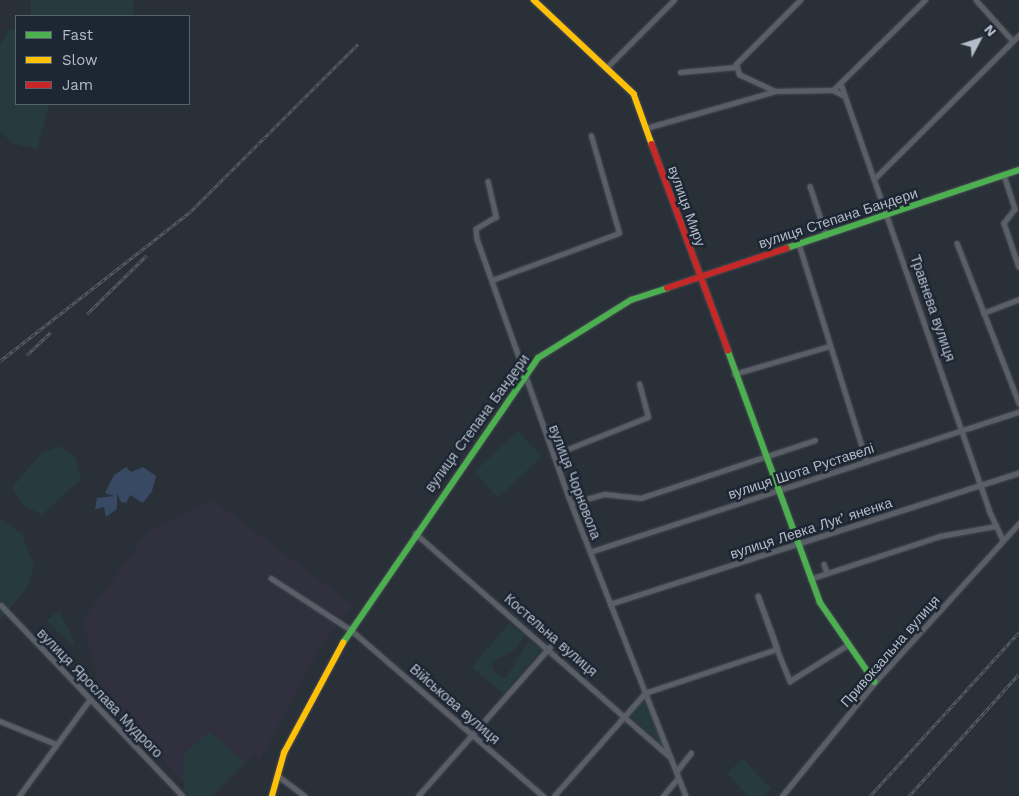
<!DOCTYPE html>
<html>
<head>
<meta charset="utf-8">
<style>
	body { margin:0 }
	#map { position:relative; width:1019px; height:796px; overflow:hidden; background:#2a3038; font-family:"Work Sans",sans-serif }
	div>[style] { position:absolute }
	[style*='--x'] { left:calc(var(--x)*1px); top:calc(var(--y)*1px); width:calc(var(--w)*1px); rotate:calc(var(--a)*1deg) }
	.medical>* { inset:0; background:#31303e }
	.green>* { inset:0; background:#273a3e; transform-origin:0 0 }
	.water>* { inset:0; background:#384963 }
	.roads { filter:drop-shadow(0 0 1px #484c53) drop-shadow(0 0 1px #484c53) }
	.street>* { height:4.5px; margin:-2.25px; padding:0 2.25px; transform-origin:2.25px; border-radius:2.25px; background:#5a5e66 }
	.fast>* { height:5.5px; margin:-2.75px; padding:0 2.75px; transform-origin:2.75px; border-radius:2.75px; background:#4caf50 }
	.slow>* { height:5.5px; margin:-2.75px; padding:0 2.75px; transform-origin:2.75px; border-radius:2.75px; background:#ffc107 }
	.jam>* { height:5.5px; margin:-2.75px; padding:0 2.75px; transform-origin:2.75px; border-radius:2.75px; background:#c62828 }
	.rail>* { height:3px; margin-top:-1.5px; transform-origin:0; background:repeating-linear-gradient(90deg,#1d2633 0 4px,#595d64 0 8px); box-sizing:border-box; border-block:1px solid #595d64 }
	span { translate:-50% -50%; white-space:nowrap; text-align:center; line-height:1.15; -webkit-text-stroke:5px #1d2633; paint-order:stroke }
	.street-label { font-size:14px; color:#b4bcc9 }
	.legend { position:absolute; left:15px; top:15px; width:175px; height:90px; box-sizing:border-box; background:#1d2633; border:1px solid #59626f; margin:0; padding:6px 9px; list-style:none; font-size:15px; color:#b4bcc9 }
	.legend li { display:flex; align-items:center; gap:10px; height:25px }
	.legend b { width:25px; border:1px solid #59626f }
	.north { position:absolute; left:954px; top:15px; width:50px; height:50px; -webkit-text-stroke:4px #1d2633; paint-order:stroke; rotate:50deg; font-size:14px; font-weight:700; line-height:20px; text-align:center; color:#b4bcc9 }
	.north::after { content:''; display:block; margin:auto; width:18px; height:22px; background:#b4bcc9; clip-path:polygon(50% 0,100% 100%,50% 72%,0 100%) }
</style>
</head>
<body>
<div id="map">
	<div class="medical">
		<i style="clip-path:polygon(212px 499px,353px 605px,322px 644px,259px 762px,254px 755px,214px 796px,195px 796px,99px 687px,83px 620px,147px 533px)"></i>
	</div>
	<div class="green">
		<i style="left:31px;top:0;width:102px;height:16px"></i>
		<i style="clip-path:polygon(16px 28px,16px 104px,49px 104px,37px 149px,12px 143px,0 131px,0 44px,9px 30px)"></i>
		<i style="left:518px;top:431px;width:35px;height:60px;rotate:47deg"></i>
		<i style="clip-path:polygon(59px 446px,75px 457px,81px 479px,42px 515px,22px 504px,12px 487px,41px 454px)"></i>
		<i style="clip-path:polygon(0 519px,22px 534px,34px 566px,27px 588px,0 620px)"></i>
		<i style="clip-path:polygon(59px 610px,74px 642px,73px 646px,47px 621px)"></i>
		<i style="clip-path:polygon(509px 623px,525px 636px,514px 650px,491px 663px,495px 674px,506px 678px,529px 640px,541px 650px,503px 694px,472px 667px)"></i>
		<i style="clip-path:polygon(645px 700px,665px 749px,629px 715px)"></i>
		<i style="clip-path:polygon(209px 731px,245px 762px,211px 796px,189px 796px,184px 791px,183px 755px)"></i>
		<i style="clip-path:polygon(743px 759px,771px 789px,763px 796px,748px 796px,727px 773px)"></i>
	</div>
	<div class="water">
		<i style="clip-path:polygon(126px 467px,131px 472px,143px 467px,156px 476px,152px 491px,143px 503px,130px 495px,126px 503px,121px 502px,117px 493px,117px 509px,106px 517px,104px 507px,95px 509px,97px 498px,114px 496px,105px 493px,114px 475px)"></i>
	</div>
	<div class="roads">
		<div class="street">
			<i style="--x:976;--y:0;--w:55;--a:47.9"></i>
			<i style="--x:608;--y:66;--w:93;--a:-45"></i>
			<i style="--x:680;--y:72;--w:56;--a:-5.1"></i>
			<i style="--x:841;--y:84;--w:451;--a:70.8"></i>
			<i style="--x:989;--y:510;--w:33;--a:65"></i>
			<i style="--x:833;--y:90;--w:129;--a:-44.4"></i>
			<i style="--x:774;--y:91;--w:38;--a:-155"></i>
			<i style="--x:739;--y:75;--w:11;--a:-105"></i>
			<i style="--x:736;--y:64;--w:91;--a:-45"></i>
			<i style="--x:646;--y:128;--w:135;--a:-15.9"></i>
			<i style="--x:776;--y:91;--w:57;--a:-1"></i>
			<i style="--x:833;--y:90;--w:11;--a:27"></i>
			<i style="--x:1004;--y:175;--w:36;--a:72"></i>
			<i style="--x:1015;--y:209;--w:18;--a:128"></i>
			<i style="--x:1004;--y:223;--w:46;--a:71.2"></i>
			<i style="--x:876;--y:177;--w:202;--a:-44.8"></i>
			<i style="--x:488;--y:181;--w:37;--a:77"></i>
			<i style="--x:496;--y:217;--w:23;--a:149"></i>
			<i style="--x:476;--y:229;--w:10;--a:84"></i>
			<i style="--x:477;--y:239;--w:272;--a:70.4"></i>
			<i style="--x:568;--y:495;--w:323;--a:68.6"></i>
			<i style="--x:810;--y:186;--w:52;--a:71.9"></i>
			<i style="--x:957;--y:243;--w:172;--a:68.8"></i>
			<i style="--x:799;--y:244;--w:228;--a:72.7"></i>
			<i style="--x:492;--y:280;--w:135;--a:-20.3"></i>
			<i style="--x:619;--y:233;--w:101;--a:-106.1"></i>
			<i style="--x:983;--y:313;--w:39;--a:-21"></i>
			<i style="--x:734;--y:374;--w:100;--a:-16.3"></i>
			<i style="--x:553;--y:455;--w:102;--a:-21.8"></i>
			<i style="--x:648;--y:417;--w:34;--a:-105"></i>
			<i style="--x:571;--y:503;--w:34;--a:-15"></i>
			<i style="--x:604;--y:494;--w:37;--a:6"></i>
			<i style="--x:641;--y:498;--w:183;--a:-18.4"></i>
			<i style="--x:415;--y:533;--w:337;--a:41.3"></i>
			<i style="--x:590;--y:552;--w:451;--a:-18.1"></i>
			<i style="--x:824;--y:564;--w:9;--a:72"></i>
			<i style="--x:271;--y:578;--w:95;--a:33"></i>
			<i style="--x:351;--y:630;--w:254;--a:40.8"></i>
			<i style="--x:810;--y:579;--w:137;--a:-18.3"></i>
			<i style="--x:940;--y:536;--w:57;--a:-10.1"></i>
			<i style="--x:758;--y:596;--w:56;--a:70.3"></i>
			<i style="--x:777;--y:649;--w:18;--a:-109"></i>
			<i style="--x:771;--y:632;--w:38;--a:-110"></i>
			<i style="--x:610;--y:604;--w:429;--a:-17.8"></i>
			<i style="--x:1;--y:605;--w:264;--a:46.4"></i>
			<i style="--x:0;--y:721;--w:61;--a:22.3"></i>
			<i style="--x:676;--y:772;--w:24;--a:-52"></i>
			<i style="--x:277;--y:775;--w:35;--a:37"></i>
			<i style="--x:19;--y:796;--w:120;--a:-53.8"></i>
			<i style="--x:418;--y:796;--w:199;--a:-48.5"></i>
			<i style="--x:554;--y:796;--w:137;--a:-48.5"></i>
			<i style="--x:645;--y:693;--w:139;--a:-18.4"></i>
			<i style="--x:777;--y:649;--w:35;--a:68"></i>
			<i style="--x:790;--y:681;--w:66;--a:-32"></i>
			<i style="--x:663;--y:796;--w:23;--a:-50"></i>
			<i style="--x:782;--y:796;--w:147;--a:-50.8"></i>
			<i style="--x:875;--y:682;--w:215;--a:-47.8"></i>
		</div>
		<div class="fast">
			<i style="--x:787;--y:248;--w:245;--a:-18.6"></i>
			<i style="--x:728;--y:350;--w:268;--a:69.9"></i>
			<i style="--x:820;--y:602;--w:97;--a:55.5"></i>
			<i style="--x:343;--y:643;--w:345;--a:-55.6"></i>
			<i style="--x:538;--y:358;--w:110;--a:-31.9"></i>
			<i style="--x:631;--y:300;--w:38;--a:-18"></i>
		</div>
		<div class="slow">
			<i style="--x:534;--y:0;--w:137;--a:43.2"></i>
			<i style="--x:634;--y:94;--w:53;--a:70.2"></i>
			<i style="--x:272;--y:796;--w:45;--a:-74.4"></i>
			<i style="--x:284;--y:753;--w:125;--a:-61.8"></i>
		</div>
		<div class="jam">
			<i style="--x:652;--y:144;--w:220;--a:69.7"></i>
			<i style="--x:667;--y:288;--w:126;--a:-18.4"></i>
		</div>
	</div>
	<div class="rail">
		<i style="--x:87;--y:314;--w:84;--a:-44.5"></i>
		<i style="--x:27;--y:355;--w:33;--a:-44"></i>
		<i style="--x:0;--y:361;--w:240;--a:-38.1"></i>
		<i style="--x:189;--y:213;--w:239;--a:-45"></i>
		<i style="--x:870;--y:796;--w:222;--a:-47.7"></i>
		<i style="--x:909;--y:796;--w:164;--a:-48"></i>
	</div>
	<div class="street-label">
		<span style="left:687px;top:206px;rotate:70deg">вулиця Миру</span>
		<span style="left:838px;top:218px;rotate:-18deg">вулиця Степана Бандери</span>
		<span style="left:933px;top:308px;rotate:71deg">Травнева вулиця</span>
		<span style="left:477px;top:423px;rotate:-54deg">вулиця Степана Бандери</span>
		<span style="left:801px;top:471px;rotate:-18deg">вулиця Шота Руставелі</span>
		<span style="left:575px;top:482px;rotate:69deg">вулиця Чорновола</span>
		<span style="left:811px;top:528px;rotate:-18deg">вулиця Левка Лукʼяненка</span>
		<span style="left:551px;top:635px;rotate:41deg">Костельна вулиця</span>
		<span style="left:890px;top:651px;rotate:-49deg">Привокзальна вулиця</span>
		<span style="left:100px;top:693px;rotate:46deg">вулиця Ярослава Мудрого</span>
		<span style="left:455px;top:704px;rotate:41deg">Військова вулиця</span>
	</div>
	<ul class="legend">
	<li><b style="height:6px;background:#4caf50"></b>Fast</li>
	<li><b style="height:6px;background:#ffc107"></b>Slow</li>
	<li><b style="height:6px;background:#c62828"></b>Jam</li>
	</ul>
	<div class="north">N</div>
</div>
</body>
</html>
